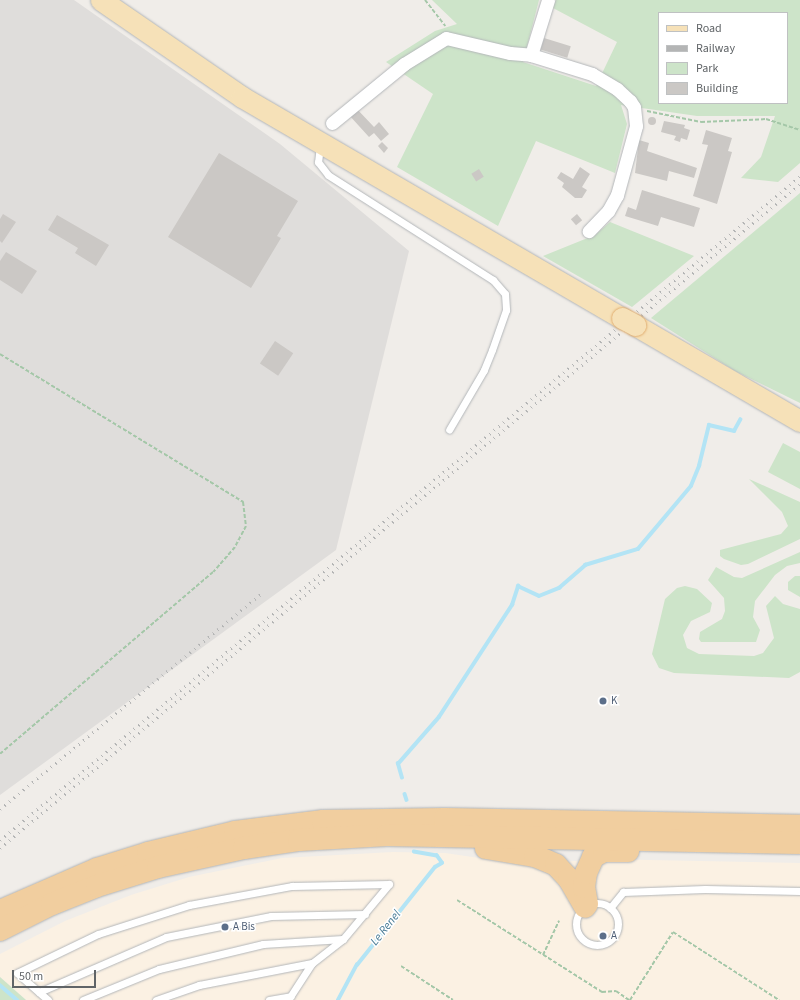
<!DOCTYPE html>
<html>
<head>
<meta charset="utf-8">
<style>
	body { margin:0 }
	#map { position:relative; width:800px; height:1000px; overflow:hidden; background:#f0ede9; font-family:"Source Sans 3",sans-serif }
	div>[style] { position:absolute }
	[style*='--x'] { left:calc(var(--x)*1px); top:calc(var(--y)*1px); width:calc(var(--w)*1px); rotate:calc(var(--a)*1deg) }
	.commercial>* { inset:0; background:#fbf1e3 }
	.industrial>* { inset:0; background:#dfdddb }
	.green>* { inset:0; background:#cde4c9 }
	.stream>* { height:3.5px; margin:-1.75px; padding:0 1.75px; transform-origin:1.75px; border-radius:1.75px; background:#b3e4f5 }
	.building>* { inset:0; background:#cbc8c5; transform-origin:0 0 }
	.round { border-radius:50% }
	.path>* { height:2px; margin-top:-1px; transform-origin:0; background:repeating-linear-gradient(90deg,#a4c7a8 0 4px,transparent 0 6px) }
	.roads { filter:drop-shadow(0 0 1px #b3b6b9) drop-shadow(0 0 1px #b3b6b9) }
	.lane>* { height:7px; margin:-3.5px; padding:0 3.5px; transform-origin:3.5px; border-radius:3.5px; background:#fff }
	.lane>.ring { margin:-3.5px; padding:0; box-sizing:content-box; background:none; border:7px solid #fff; border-radius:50% }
	.street>* { height:13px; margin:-6.5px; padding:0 6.5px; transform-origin:6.5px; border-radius:6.5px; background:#fff }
	.primary>* { height:21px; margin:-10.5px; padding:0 10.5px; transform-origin:10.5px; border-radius:10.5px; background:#f6e1b8 }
	.highway>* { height:22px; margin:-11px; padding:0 11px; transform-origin:11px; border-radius:11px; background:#f1ce9f }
	.rail>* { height:3px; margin-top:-1.5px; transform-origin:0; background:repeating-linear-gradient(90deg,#b4b5b5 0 1px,transparent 0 6px) }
	.bridges { filter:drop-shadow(0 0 1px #e1ae70) drop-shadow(0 0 1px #e1ae70) }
	.primary-bridge>* { height:21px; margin:-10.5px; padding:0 10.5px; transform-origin:10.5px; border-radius:10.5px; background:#f6e1b8 }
	.dots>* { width:11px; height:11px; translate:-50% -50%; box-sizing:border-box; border:2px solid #fff; border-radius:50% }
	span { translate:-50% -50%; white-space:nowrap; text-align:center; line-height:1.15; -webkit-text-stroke:3px #fff; paint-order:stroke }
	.service-label { font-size:11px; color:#4e5e75 }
	.left { translate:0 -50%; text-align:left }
	.water-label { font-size:12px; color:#4a7c96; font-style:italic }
	.legend { position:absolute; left:658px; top:12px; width:130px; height:92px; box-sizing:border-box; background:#fff; border:1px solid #bfc1c2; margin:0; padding:5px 7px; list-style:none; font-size:12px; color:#606467 }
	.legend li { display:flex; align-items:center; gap:8px; height:20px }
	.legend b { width:20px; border:1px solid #bfc1c2 }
	.scale { position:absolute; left:12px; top:970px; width:84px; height:18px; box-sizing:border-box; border:2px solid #606467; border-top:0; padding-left:5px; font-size:12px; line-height:14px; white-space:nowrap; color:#606467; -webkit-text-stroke:3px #fff; paint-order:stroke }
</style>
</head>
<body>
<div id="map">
	<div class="commercial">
		<i style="clip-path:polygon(393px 852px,445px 853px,528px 865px,598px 859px,800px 863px,800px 1000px,26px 1000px,0 977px,0 954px,65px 921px,131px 895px,189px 877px,282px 858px)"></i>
	</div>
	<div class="industrial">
		<i style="clip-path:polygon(0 0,74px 0,280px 144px,409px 251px,336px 550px,0 795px)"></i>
	</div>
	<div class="green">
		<i style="clip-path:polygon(evenodd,432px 0,539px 0,523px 62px,596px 86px,617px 42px,553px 8px,555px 0,800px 0,800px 163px,778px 182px,741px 178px,761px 157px,775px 116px,697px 116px,621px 105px,627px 124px,615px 173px,536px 141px,498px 226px,397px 167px,433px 94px,386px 62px,435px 31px,457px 24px,432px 0,659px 13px,787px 13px,787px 103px,659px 103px,659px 13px)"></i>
		<i style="clip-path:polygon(800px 193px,800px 403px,735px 371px,651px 318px)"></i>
		<i style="clip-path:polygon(610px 222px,694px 256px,632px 307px,543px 256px,595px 235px)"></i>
		<i style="clip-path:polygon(783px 443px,800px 452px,800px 489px,768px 472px)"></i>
		<i style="clip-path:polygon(749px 479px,800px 502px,800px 539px,748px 564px,741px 565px,724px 559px,720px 556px,720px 550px,781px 534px,788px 526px,782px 512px)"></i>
		<i style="clip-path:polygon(800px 552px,800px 563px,787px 566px,775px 575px,755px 601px,753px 617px,760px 630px,756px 642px,701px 642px,699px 639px,700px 632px,722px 619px,725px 611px,724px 598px,708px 580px,716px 567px,734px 577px,742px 578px)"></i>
		<i style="clip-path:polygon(795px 576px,800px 576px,800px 597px,788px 590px,788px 582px)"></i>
		<i style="clip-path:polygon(685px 586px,697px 589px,712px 603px,710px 612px,691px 621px,683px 635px,687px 648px,699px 654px,754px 656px,763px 653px,774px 638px,766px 606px,775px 596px,783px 604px,800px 609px,800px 672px,789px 678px,674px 673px,659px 668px,652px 654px,665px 599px,677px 588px)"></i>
		<i style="clip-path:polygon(0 977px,26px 1000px,0 1000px)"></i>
	</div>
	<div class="stream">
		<i style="--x:402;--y:778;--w:15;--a:-106"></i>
		<i style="--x:398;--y:764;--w:62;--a:-48.9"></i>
		<i style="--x:439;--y:717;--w:134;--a:-56.9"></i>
		<i style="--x:512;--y:605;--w:20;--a:-72"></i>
		<i style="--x:518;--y:586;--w:23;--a:25"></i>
		<i style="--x:539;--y:596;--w:22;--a:-22"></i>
		<i style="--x:559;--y:588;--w:35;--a:-41"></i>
		<i style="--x:585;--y:565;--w:55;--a:-16.8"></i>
		<i style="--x:638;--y:549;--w:82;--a:-49.9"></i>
		<i style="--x:691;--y:486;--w:22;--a:-68"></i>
		<i style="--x:699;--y:466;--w:42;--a:-76.3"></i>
		<i style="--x:709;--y:425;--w:26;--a:13"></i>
		<i style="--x:734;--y:431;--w:13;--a:-61"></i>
		<i style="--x:405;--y:794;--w:6;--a:72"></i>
		<i style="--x:0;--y:985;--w:23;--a:41"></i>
		<i style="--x:338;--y:1000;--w:40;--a:-62"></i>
		<i style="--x:357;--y:965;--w:125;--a:-51.5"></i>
		<i style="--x:435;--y:867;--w:8;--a:-30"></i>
		<i style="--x:442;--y:863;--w:9;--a:-126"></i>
		<i style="--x:437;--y:856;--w:23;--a:-170"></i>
	</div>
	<div class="building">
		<i style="left:544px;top:38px;width:28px;height:12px;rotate:17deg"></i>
		<i style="clip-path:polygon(356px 108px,374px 127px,379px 122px,389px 134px,381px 141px,374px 133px,369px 137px,349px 115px)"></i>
		<i class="round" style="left:648px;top:117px;width:8px;height:8px"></i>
		<i style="clip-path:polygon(664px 121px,685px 125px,684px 128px,690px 130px,687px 140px,681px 138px,680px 142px,674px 140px,676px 136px,661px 132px)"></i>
		<i style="clip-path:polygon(706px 130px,732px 138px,728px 151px,732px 152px,717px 204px,693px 196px,708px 145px,702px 144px)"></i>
		<i style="clip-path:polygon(639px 140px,649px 143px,647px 151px,697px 168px,694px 178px,669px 171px,667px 181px,635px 173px)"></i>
		<i style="clip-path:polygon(382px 142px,388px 148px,384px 153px,378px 146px)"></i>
		<i style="clip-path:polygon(219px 153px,298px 201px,277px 236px,281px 238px,251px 288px,168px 237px)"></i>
		<i style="clip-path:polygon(580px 167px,590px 174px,582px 187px,587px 190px,582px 198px,575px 198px,562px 187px,564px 183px,557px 178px,561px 172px,573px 179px)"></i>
		<i style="left:479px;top:169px;width:9px;height:9px;rotate:58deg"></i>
		<i style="clip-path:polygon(642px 190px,700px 208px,694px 227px,661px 217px,658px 226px,625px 216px,628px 207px,636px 210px)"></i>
		<i style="clip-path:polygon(3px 214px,16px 222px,2px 243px,0 241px,0 219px)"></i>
		<i style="left:577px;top:214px;width:8px;height:8px;rotate:50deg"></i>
		<i style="clip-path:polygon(57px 215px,109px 245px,96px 266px,75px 253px,78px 248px,48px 230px)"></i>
		<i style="clip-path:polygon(6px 252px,37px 271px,22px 294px,0 280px,0 261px)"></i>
		<i style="left:275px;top:341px;width:22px;height:27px;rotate:34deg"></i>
	</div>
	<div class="path">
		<i style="--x:425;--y:0;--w:33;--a:52"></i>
		<i style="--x:647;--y:111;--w:55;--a:11.5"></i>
		<i style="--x:701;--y:122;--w:65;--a:-2.6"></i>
		<i style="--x:766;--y:119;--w:36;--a:18"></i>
		<i style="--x:0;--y:354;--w:285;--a:31.3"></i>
		<i style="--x:243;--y:502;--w:24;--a:83"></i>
		<i style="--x:246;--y:526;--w:24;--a:118"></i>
		<i style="--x:235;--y:547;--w:33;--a:131"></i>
		<i style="--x:213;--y:572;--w:280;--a:139.5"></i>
		<i style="--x:457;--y:900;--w:172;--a:32.4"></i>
		<i style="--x:602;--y:992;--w:14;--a:-4"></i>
		<i style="--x:616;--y:991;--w:16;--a:35"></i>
		<i style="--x:543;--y:955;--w:38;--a:-65"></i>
		<i style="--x:401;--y:966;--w:62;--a:33.2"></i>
		<i style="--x:630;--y:1000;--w:80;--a:-57.7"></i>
		<i style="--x:673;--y:932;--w:126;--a:32.7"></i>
	</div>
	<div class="roads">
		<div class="lane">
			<i style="--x:320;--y:146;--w:16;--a:97"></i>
			<i style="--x:318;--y:162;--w:16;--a:52"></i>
			<i style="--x:328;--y:175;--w:196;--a:32.5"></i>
			<i style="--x:493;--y:280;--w:18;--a:49"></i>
			<i style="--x:505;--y:294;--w:16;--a:86"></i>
			<i style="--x:506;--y:310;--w:42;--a:109.3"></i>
			<i style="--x:492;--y:350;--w:22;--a:112"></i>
			<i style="--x:484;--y:370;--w:69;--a:120.3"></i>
			<i class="ring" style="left:576px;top:903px;width:35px;height:35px"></i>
			<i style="--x:610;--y:908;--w:21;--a:-51"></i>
			<i style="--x:623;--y:892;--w:82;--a:-2.1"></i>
			<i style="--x:705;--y:889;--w:95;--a:1.2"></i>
			<i style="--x:39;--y:992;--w:138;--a:-23.4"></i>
			<i style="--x:166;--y:937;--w:107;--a:-11.3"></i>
			<i style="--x:271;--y:916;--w:94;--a:-1.2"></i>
			<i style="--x:48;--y:1000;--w:41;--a:-138.9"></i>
			<i style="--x:17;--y:973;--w:90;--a:-25.7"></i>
			<i style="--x:98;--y:934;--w:96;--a:-17.7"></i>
			<i style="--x:189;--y:905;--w:105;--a:-10.5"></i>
			<i style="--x:292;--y:886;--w:97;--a:-1.2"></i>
			<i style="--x:389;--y:884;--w:72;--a:129.9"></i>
			<i style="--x:343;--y:939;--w:39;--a:142"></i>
			<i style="--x:312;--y:963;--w:44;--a:123"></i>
			<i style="--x:83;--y:1000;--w:82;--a:-22.2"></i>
			<i style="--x:159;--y:969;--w:107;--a:-13.5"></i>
			<i style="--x:263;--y:944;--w:80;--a:-3.6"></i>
			<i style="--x:156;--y:1000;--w:46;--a:-19.2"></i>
			<i style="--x:199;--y:985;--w:115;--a:-11"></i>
			<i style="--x:269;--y:1000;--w:22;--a:-10"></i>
		</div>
		<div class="street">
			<i style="--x:531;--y:55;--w:58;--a:-72.8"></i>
			<i style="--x:332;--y:123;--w:93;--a:-39.3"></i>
			<i style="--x:404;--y:64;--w:49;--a:-31.8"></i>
			<i style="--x:446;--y:38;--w:66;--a:13.2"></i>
			<i style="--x:510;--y:53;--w:21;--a:5"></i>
			<i style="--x:531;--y:55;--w:64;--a:17.3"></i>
			<i style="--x:592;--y:74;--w:29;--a:31"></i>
			<i style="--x:617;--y:89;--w:18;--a:43"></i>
			<i style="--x:630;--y:101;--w:7;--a:56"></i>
			<i style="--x:634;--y:107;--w:19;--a:84"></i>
			<i style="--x:636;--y:126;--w:72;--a:105.4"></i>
			<i style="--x:617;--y:195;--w:18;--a:119"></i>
			<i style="--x:608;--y:211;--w:28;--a:134"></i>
		</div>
		<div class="primary">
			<i style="--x:101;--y:0;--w:171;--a:34.5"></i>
			<i style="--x:242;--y:97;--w:440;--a:30.2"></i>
			<i style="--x:635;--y:325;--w:191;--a:30.2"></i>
		</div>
		<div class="highway">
			<i style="--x:486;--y:848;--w:50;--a:9.3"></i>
			<i style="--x:535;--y:856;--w:23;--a:23"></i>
			<i style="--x:556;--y:865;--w:19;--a:47"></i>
			<i style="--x:569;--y:879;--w:32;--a:60"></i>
			<i style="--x:587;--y:904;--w:17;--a:-100"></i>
			<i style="--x:584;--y:887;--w:14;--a:-82"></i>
			<i style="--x:586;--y:873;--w:17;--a:-66"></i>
			<i style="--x:593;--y:857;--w:13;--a:-29"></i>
			<i style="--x:604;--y:851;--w:24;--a:0"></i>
			<i style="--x:0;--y:911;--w:106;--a:-23.4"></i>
			<i style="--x:97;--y:869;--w:53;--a:-17.4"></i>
			<i style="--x:148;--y:853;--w:89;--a:-13.6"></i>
			<i style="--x:235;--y:832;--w:89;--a:-7.1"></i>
			<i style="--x:323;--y:821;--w:122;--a:-0.9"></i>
			<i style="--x:445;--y:819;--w:355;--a:1.1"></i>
			<i style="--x:0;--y:930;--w:58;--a:-26.6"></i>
			<i style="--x:52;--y:904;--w:48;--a:-21.8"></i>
			<i style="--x:97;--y:886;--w:64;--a:-17.3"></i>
			<i style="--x:158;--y:867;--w:88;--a:-12.5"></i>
			<i style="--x:244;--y:848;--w:56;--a:-8.3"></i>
			<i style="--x:299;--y:840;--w:88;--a:-3.3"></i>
			<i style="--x:387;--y:835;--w:413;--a:1.1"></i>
		</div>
	</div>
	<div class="rail">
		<i style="--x:0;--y:809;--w:340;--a:-39.5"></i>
		<i style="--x:0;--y:840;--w:1040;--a:-39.69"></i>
		<i style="--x:0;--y:848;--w:1040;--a:-39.69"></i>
	</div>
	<div class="bridges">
		<div class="primary-bridge">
			<i style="--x:622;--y:318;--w:15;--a:28"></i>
		</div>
	</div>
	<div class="dots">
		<i style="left:603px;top:701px;background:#5c6f8a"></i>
		<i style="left:225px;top:927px;background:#5c6f8a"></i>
		<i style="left:603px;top:936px;background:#5c6f8a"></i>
	</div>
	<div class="service-label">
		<span class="left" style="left:611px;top:701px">K</span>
		<span class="left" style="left:233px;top:927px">A Bis</span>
		<span class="left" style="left:611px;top:936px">A</span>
	</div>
	<div class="water-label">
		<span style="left:386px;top:928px;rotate:-52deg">Le Renel</span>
	</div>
	<ul class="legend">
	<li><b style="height:5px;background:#f6e1b8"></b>Road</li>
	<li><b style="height:5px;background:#b4b5b5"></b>Railway</li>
	<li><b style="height:11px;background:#cde4c9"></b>Park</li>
	<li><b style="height:11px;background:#cbc8c5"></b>Building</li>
	</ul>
	<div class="scale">50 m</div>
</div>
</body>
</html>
